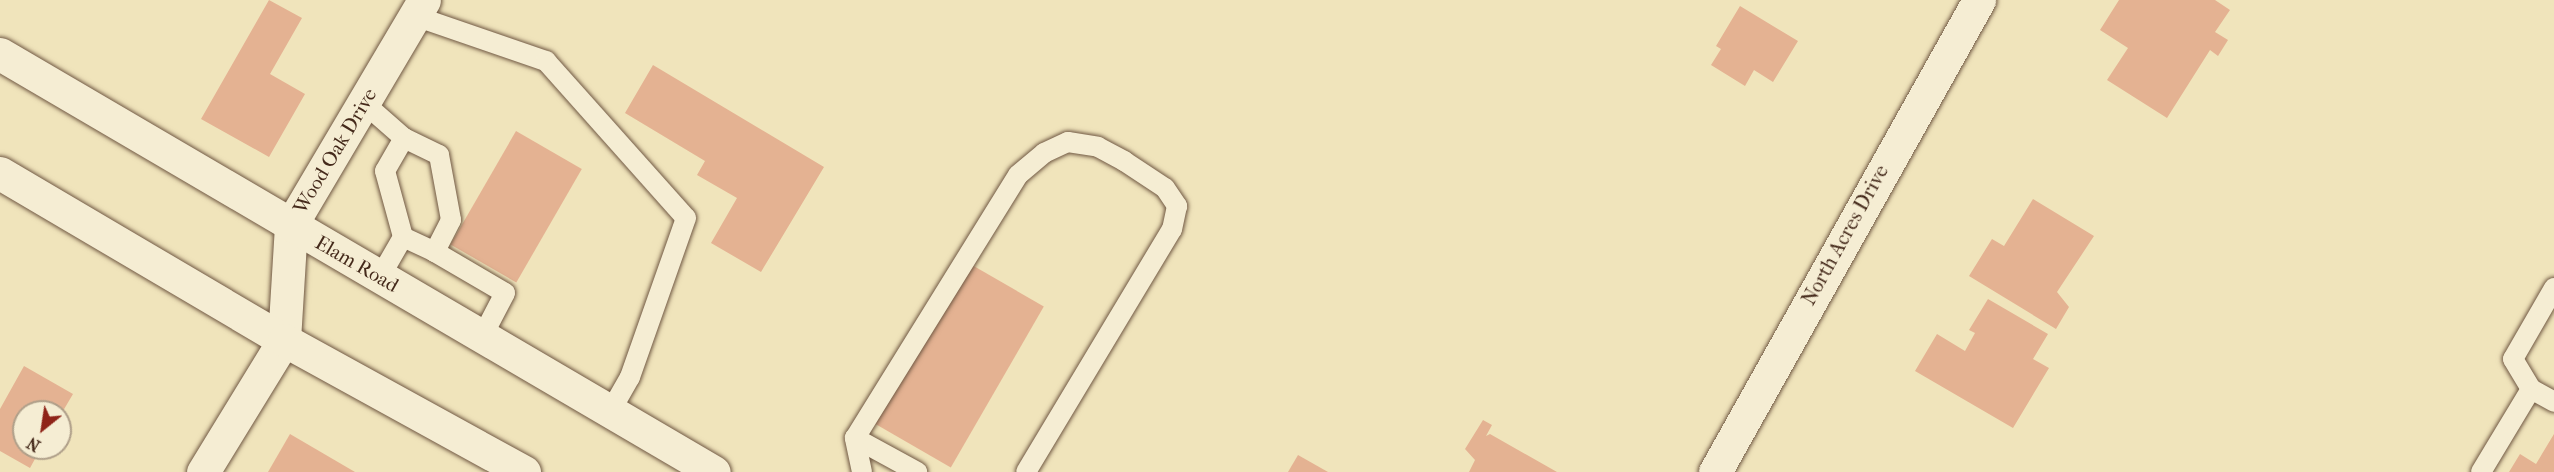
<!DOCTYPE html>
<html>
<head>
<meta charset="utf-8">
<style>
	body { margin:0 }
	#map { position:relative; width:2554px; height:472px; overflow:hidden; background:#f0e4bb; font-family:"IM FELL French Canon",serif }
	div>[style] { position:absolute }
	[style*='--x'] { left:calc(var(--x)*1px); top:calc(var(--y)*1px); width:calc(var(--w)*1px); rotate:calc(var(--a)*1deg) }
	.building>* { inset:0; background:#e4b292; transform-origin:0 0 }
	.roads { filter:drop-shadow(0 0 2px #705843) drop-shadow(0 0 2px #705843) }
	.service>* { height:20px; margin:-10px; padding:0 10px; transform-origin:10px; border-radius:10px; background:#f5edd3 }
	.minor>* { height:33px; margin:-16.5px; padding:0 16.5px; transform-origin:16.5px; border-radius:16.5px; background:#f5edd3 }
	.tertiary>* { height:33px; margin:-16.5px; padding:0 16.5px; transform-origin:16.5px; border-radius:16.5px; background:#f5edd3 }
	.secondary>* { height:33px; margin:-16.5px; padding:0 16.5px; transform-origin:16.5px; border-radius:16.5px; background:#f5edd3 }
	span { translate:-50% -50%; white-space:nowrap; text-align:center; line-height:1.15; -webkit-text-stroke:4.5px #f5edd3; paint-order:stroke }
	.street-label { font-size:20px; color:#452a1b }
	.north { position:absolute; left:12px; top:400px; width:60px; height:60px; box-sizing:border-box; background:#f5edd3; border:2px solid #af9f89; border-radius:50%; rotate:210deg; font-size:16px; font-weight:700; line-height:24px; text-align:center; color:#452a1b }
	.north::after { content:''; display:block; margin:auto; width:21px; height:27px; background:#8f2418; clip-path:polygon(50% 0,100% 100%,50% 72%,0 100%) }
</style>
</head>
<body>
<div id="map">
	<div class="building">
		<i style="clip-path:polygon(269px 0,302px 18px,270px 74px,305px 94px,269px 157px,201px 119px)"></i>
		<i style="clip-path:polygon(2119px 0,2215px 0,2230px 10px,2215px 32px,2228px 40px,2218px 56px,2210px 50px,2167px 118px,2107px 80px,2128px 48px,2100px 30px)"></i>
		<i style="clip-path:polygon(1740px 6px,1798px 41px,1773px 82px,1754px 70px,1745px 86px,1711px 65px,1721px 49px,1716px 46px)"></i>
		<i style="clip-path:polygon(653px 65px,824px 167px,761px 272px,711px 243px,737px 198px,697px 175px,705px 161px,625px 113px)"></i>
		<i style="left:516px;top:131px;width:76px;height:131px;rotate:30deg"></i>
		<i style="clip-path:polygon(2033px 199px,2094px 236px,2057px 292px,2069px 307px,2056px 329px,1969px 276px,1992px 239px,2004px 246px)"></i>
		<i style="left:965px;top:261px;width:91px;height:186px;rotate:30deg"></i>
		<i style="clip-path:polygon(1988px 299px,2048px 334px,2033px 359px,2049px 368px,2013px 428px,1915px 371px,1937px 334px,1965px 351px,1975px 333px,1969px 330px)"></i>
		<i style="clip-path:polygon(24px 366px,73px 394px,60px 416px,60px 412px,24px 412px,24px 448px,41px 448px,30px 468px,0 451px,0 409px)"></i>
		<i style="clip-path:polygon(1483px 420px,1492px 425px,1486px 436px,1490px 434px,1557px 472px,1469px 472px,1475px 460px,1465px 449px)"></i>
		<i style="clip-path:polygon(290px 434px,355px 472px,268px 472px)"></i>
		<i style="clip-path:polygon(2554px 434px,2554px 472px,2509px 472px,2520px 454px,2536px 464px)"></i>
		<i style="clip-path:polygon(1298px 455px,1328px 472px,1288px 472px)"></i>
	</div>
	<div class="roads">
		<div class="service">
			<i style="--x:415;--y:16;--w:139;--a:19"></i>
			<i style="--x:546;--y:61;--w:210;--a:48.3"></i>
			<i style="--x:686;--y:218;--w:169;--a:109.4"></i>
			<i style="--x:630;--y:377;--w:40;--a:119.7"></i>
			<i style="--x:364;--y:103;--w:53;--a:41.2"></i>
			<i style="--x:404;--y:138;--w:38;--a:120"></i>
			<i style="--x:385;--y:171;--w:68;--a:74.7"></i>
			<i style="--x:404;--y:138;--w:39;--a:26"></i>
			<i style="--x:439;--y:155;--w:66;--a:79.5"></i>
			<i style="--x:451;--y:220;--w:36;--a:117"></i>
			<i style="--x:380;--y:277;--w:46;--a:-60.1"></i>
			<i style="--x:403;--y:237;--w:35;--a:25"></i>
			<i style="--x:435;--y:252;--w:81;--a:30.4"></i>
			<i style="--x:505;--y:293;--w:50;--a:117.6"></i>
			<i style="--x:2554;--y:288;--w:82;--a:120"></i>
			<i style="--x:2513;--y:359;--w:35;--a:59"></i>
			<i style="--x:2531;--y:389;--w:26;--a:29"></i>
			<i style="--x:855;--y:438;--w:71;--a:28.7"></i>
			<i style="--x:862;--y:472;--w:35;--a:-102"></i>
			<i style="--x:855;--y:438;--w:309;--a:-58.2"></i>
			<i style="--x:1018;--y:175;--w:34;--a:-40"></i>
			<i style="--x:1044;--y:153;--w:26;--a:-25"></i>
			<i style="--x:1068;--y:142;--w:30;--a:9"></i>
			<i style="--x:1098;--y:147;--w:30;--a:28"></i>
			<i style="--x:1124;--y:161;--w:49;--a:33.4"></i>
			<i style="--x:1165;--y:188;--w:22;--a:56"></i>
			<i style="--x:1177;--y:206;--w:24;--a:102"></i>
			<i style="--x:1172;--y:229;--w:283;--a:121"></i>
			<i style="--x:2481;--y:472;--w:97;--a:-58.9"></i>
		</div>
		<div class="minor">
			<i style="--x:203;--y:472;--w:155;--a:-58.5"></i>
			<i style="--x:284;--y:340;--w:115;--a:-86.5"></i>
			<i style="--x:291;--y:225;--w:261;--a:-59.4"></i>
		</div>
		<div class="tertiary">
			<i style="--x:1715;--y:472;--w:541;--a:-60.78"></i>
		</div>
		<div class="secondary">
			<i style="--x:0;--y:54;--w:827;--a:30.35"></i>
			<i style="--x:0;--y:173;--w:329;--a:30.5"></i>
			<i style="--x:284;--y:340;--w:274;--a:28.8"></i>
		</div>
	</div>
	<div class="street-label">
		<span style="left:335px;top:151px;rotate:-59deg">Wood Oak Drive</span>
		<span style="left:1845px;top:235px;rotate:-61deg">North Acres Drive</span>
		<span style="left:357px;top:264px;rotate:30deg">Elam Road</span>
	</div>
	<div class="north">N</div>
</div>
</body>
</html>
